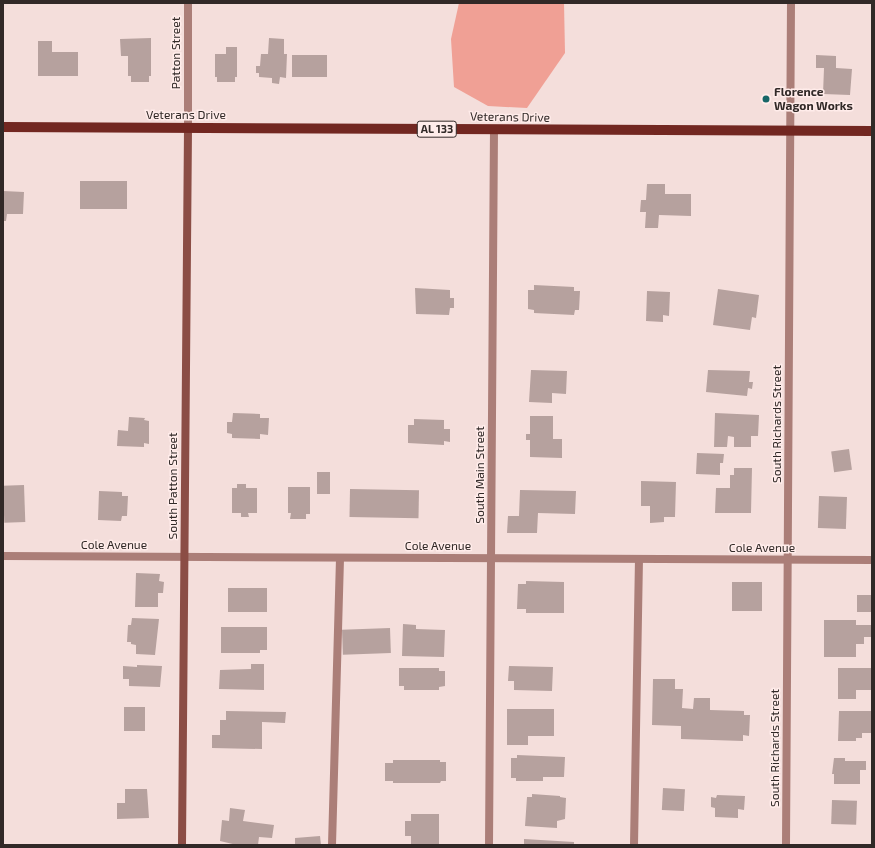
<!DOCTYPE html>
<html>
<head>
<meta charset="utf-8">
<style>
	body { margin:0 }
	#map { position:relative; width:875px; height:848px; overflow:hidden; background:#f4dedb; font-family:"Exo 2",sans-serif }
	div>[style] { position:absolute }
	[style*='--x'] { left:calc(var(--x)*1px); top:calc(var(--y)*1px); width:calc(var(--w)*1px); rotate:calc(var(--a)*1deg) }
	.green>* { inset:0; background:#f0a095 }
	.building>* { inset:0; background:#b6a19e; transform-origin:0 0 }
	.lane>* { height:8px; margin:-4px; padding:0 4px; transform-origin:4px; border-radius:4px; background:#ab7e78 }
	.street>* { height:8px; margin:-4px; padding:0 4px; transform-origin:4px; border-radius:4px; background:#ab7e78 }
	.secondary>* { height:8px; margin:-4px; padding:0 4px; transform-origin:4px; border-radius:4px; background:#8b4d45 }
	.primary>* { height:10px; margin:-5px; padding:0 5px; transform-origin:5px; border-radius:5px; background:#722721 }
	.dots>* { width:11px; height:11px; translate:-50% -50%; box-sizing:border-box; border:2px solid #ffecea; border-radius:50% }
	span { translate:-50% -50%; white-space:nowrap; text-align:center; line-height:1.15; -webkit-text-stroke:3px #ffecea; paint-order:stroke }
	.shield-label span { padding:1px 3px; background:#ffecea; border:1px solid; border-radius:3px; -webkit-text-stroke-width:0 }
	.shield-label { font-size:11px; color:#312927; font-weight:700 }
	.street-label { font-size:12px; color:#312927 }
	.poi-label { font-size:12px; color:#312927; font-weight:700 }
	.left { translate:0 -50%; text-align:left }
	.frame { position:absolute; inset:0; border:4px solid #312927; pointer-events:none }
</style>
</head>
<body>
<div id="map">
	<div class="green">
		<i style="clip-path:polygon(459px 3px,564px 3px,565px 53px,527px 108px,488px 106px,454px 87px,451px 39px)"></i>
	</div>
	<div class="building">
		<i style="clip-path:polygon(151px 38px,151px 76px,149px 76px,149px 82px,131px 82px,131px 76px,128px 76px,128px 56px,121px 56px,120px 39px)"></i>
		<i style="clip-path:polygon(269px 38px,284px 39px,284px 54px,287px 54px,286px 78px,280px 77px,279px 84px,272px 83px,272px 78px,259px 77px,259px 73px,256px 73px,256px 66px,260px 66px,261px 54px,268px 54px)"></i>
		<i style="clip-path:polygon(38px 41px,52px 41px,52px 52px,78px 52px,78px 76px,38px 76px)"></i>
		<i style="clip-path:polygon(226px 47px,237px 47px,237px 77px,235px 77px,235px 82px,217px 82px,217px 77px,215px 77px,215px 54px,226px 54px)"></i>
		<i style="left:292px;top:55px;width:35px;height:22px"></i>
		<i style="clip-path:polygon(816px 55px,836px 56px,836px 68px,852px 69px,850px 95px,823px 94px,824px 68px,816px 68px)"></i>
		<i style="left:127px;top:181px;width:28px;height:47px;rotate:90deg"></i>
		<i style="clip-path:polygon(647px 184px,665px 184px,665px 194px,691px 194px,691px 216px,659px 215px,658px 228px,645px 228px,646px 212px,640px 212px,641px 200px,646px 200px)"></i>
		<i style="clip-path:polygon(3px 191px,24px 192px,23px 214px,7px 214px,6px 221px,3px 221px)"></i>
		<i style="clip-path:polygon(534px 285px,574px 287px,574px 291px,580px 291px,579px 310px,575px 310px,574px 315px,534px 313px,534px 310px,528px 309px,528px 290px,534px 290px)"></i>
		<i style="clip-path:polygon(415px 288px,450px 290px,450px 298px,454px 298px,454px 308px,450px 308px,449px 315px,416px 314px)"></i>
		<i style="clip-path:polygon(718px 289px,759px 295px,756px 318px,752px 317px,750px 330px,713px 325px)"></i>
		<i style="clip-path:polygon(647px 291px,670px 292px,669px 316px,663px 315px,663px 322px,646px 321px)"></i>
		<i style="clip-path:polygon(531px 370px,567px 371px,566px 394px,552px 393px,552px 403px,529px 402px)"></i>
		<i style="clip-path:polygon(708px 370px,750px 371px,749px 382px,753px 382px,752px 389px,748px 388px,747px 396px,706px 392px)"></i>
		<i style="clip-path:polygon(233px 413px,260px 414px,260px 418px,269px 418px,268px 435px,260px 434px,260px 439px,232px 438px,232px 434px,227px 433px,227px 422px,232px 422px)"></i>
		<i style="clip-path:polygon(715px 413px,759px 415px,758px 436px,751px 436px,751px 447px,734px 447px,734px 437px,728px 436px,727px 447px,714px 447px)"></i>
		<i style="clip-path:polygon(530px 416px,553px 416px,553px 439px,562px 439px,562px 458px,530px 457px,530px 440px,526px 440px,526px 434px,530px 434px)"></i>
		<i style="clip-path:polygon(129px 417px,145px 418px,144px 420px,149px 421px,149px 444px,144px 443px,144px 447px,117px 446px,118px 430px,128px 431px)"></i>
		<i style="clip-path:polygon(414px 419px,444px 420px,444px 429px,450px 429px,450px 442px,444px 441px,444px 445px,408px 443px,408px 425px,414px 425px)"></i>
		<i style="left:849px;top:449px;width:21px;height:18px;rotate:82deg"></i>
		<i style="clip-path:polygon(697px 453px,724px 454px,723px 463px,720px 463px,720px 475px,696px 474px)"></i>
		<i style="clip-path:polygon(734px 468px,752px 468px,751px 513px,715px 513px,716px 488px,730px 488px,730px 475px,734px 475px)"></i>
		<i style="left:317px;top:472px;width:13px;height:22px"></i>
		<i style="clip-path:polygon(641px 481px,676px 482px,675px 517px,664px 517px,664px 522px,650px 523px,650px 506px,641px 506px)"></i>
		<i style="clip-path:polygon(237px 484px,246px 484px,246px 488px,257px 488px,257px 513px,248px 513px,249px 517px,241px 517px,241px 513px,232px 513px,232px 488px,237px 488px)"></i>
		<i style="left:24px;top:485px;width:37px;height:21px;rotate:88deg"></i>
		<i style="clip-path:polygon(288px 487px,310px 487px,310px 514px,306px 514px,306px 519px,290px 519px,291px 513px,288px 513px)"></i>
		<i style="left:350px;top:489px;width:69px;height:28px;rotate:1deg"></i>
		<i style="clip-path:polygon(520px 490px,576px 491px,575px 514px,538px 513px,537px 533px,507px 533px,508px 516px,519px 516px)"></i>
		<i style="clip-path:polygon(99px 491px,122px 492px,122px 496px,128px 496px,127px 516px,122px 516px,121px 521px,98px 520px)"></i>
		<i style="left:819px;top:496px;width:28px;height:32px;rotate:2deg"></i>
		<i style="clip-path:polygon(136px 573px,160px 574px,159px 581px,164px 582px,163px 593px,158px 593px,158px 607px,135px 607px)"></i>
		<i style="clip-path:polygon(526px 581px,564px 582px,564px 613px,526px 613px,526px 609px,517px 609px,518px 584px,526px 584px)"></i>
		<i style="left:732px;top:582px;width:30px;height:29px"></i>
		<i style="left:228px;top:588px;width:39px;height:24px"></i>
		<i style="left:857px;top:595px;width:15px;height:17px"></i>
		<i style="clip-path:polygon(132px 618px,159px 619px,155px 655px,136px 654px,136px 645px,131px 644px,131px 642px,127px 642px,128px 625px,131px 625px)"></i>
		<i style="clip-path:polygon(824px 620px,856px 620px,856px 625px,871px 625px,871px 637px,864px 637px,864px 644px,856px 644px,856px 657px,824px 657px)"></i>
		<i style="clip-path:polygon(403px 624px,416px 625px,416px 629px,445px 630px,444px 657px,402px 656px)"></i>
		<i style="clip-path:polygon(221px 627px,267px 627px,267px 650px,260px 650px,260px 653px,221px 653px)"></i>
		<i style="left:390px;top:628px;width:25px;height:48px;rotate:88deg"></i>
		<i style="clip-path:polygon(251px 664px,264px 664px,264px 690px,219px 689px,220px 670px,251px 669px)"></i>
		<i style="clip-path:polygon(137px 665px,162px 666px,160px 687px,129px 686px,129px 679px,123px 679px,123px 666px,137px 667px)"></i>
		<i style="clip-path:polygon(509px 666px,553px 667px,552px 691px,514px 690px,514px 681px,508px 681px)"></i>
		<i style="clip-path:polygon(399px 668px,439px 668px,439px 671px,445px 671px,445px 686px,439px 687px,439px 690px,404px 690px,404px 686px,399px 686px)"></i>
		<i style="clip-path:polygon(838px 668px,872px 668px,872px 690px,856px 690px,856px 699px,838px 699px)"></i>
		<i style="clip-path:polygon(653px 679px,675px 679px,675px 689px,683px 689px,682px 708px,693px 709px,694px 698px,710px 698px,710px 710px,744px 711px,744px 715px,750px 715px,749px 736px,743px 735px,743px 741px,681px 739px,681px 726px,652px 725px)"></i>
		<i style="left:124px;top:707px;width:21px;height:24px"></i>
		<i style="clip-path:polygon(507px 709px,554px 709px,554px 736px,528px 736px,528px 745px,507px 745px)"></i>
		<i style="clip-path:polygon(226px 711px,286px 712px,285px 723px,262px 722px,262px 749px,212px 748px,212px 735px,220px 735px,220px 720px,226px 720px)"></i>
		<i style="clip-path:polygon(839px 711px,872px 711px,872px 733px,862px 733px,862px 738px,856px 738px,856px 741px,838px 741px)"></i>
		<i style="clip-path:polygon(517px 755px,565px 757px,564px 777px,543px 777px,543px 781px,516px 781px,516px 778px,511px 778px,511px 758px,517px 758px)"></i>
		<i style="clip-path:polygon(834px 758px,845px 758px,845px 761px,866px 761px,866px 770px,860px 770px,860px 784px,834px 784px,834px 774px,832px 774px)"></i>
		<i style="clip-path:polygon(393px 760px,440px 760px,440px 762px,446px 762px,446px 781px,441px 781px,440px 783px,393px 783px,393px 781px,385px 781px,385px 763px,393px 763px)"></i>
		<i style="left:663px;top:788px;width:22px;height:22px;rotate:3deg"></i>
		<i style="clip-path:polygon(125px 789px,147px 789px,149px 818px,117px 819px,117px 803px,125px 803px)"></i>
		<i style="clip-path:polygon(532px 794px,560px 796px,560px 797px,566px 798px,565px 819px,557px 821px,557px 828px,525px 826px,527px 797px,532px 797px)"></i>
		<i style="clip-path:polygon(717px 795px,745px 796px,744px 810px,738px 809px,738px 818px,715px 817px,715px 808px,711px 807px,711px 797px,716px 798px)"></i>
		<i style="left:832px;top:800px;width:25px;height:24px;rotate:2deg"></i>
		<i style="clip-path:polygon(230px 808px,245px 810px,243px 821px,274px 825px,272px 838px,259px 837px,258px 845px,237px 845px,220px 841px,222px 820px,229px 821px)"></i>
		<i style="clip-path:polygon(411px 814px,439px 814px,439px 845px,411px 845px,411px 836px,405px 836px,405px 821px,411px 821px)"></i>
		<i style="clip-path:polygon(320px 836px,321px 845px,295px 845px,295px 838px)"></i>
		<i style="clip-path:polygon(524px 839px,574px 842px,574px 845px,524px 845px)"></i>
	</div>
	<div class="lane">
		<i style="--x:332;--y:845;--w:287;--a:-88.4"></i>
		<i style="--x:634;--y:845;--w:286;--a:-89"></i>
	</div>
	<div class="street">
		<i style="--x:188;--y:128;--w:125;--a:-90"></i>
		<i style="--x:3;--y:556;--w:869;--a:0.26"></i>
		<i style="--x:489;--y:845;--w:715;--a:-89.6"></i>
		<i style="--x:786;--y:845;--w:842;--a:-89.66"></i>
	</div>
	<div class="secondary">
		<i style="--x:182;--y:845;--w:717;--a:-89.52"></i>
	</div>
	<div class="primary">
		<i style="--x:3;--y:127;--w:869;--a:0.26"></i>
	</div>
	<div class="dots">
		<i style="left:766px;top:99px;background:#176667"></i>
	</div>
	<div class="shield-label">
		<span style="left:437px;top:129px">AL 133</span>
	</div>
	<div class="street-label">
		<span style="left:176px;top:53px;rotate:-90deg">Patton Street</span>
		<span style="left:186px;top:115px">Veterans Drive</span>
		<span style="left:510px;top:117px;rotate:1deg">Veterans Drive</span>
		<span style="left:777px;top:424px;rotate:-90deg">South Richards Street</span>
		<span style="left:480px;top:475px;rotate:-90deg">South Main Street</span>
		<span style="left:173px;top:486px;rotate:-90deg">South Patton Street</span>
		<span style="left:114px;top:545px">Cole Avenue</span>
		<span style="left:438px;top:546px">Cole Avenue</span>
		<span style="left:762px;top:548px">Cole Avenue</span>
		<span style="left:775px;top:748px;rotate:-90deg">South Richards Street</span>
	</div>
	<div class="poi-label">
		<span class="left" style="left:774px;top:99px">Florence<br>Wagon Works</span>
	</div>
	<div class="frame"></div>
</div>
</body>
</html>
